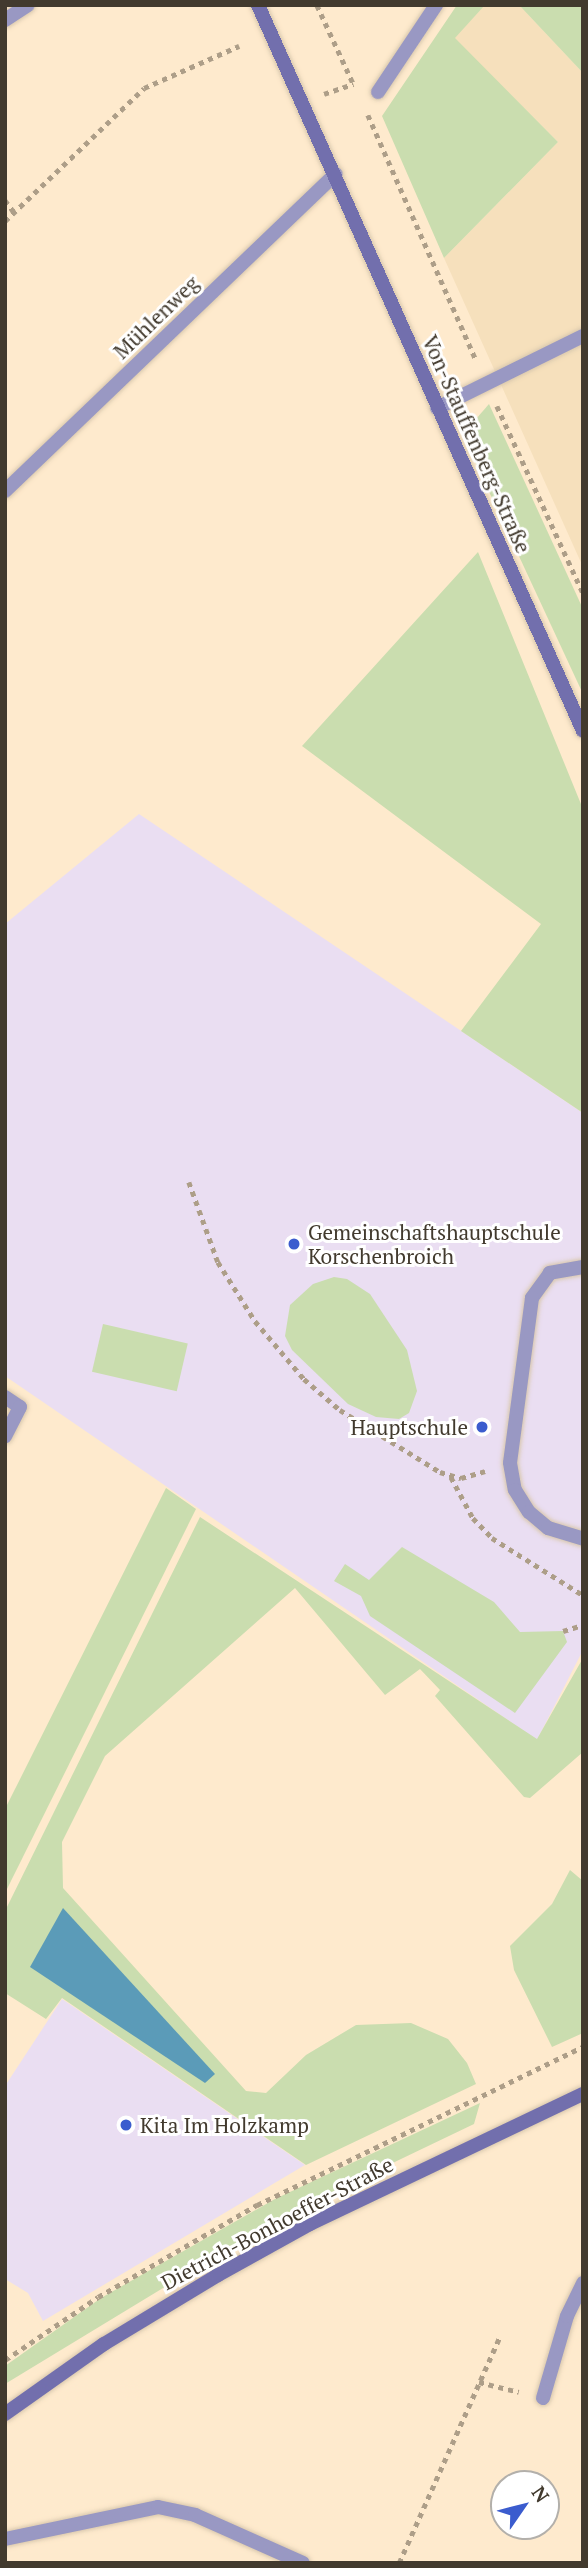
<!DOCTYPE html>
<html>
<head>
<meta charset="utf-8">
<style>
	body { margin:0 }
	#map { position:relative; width:588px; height:2568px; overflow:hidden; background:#feeacd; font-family:"PT Serif",serif }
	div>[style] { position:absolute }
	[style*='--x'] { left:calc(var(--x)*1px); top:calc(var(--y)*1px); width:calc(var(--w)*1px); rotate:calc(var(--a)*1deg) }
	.built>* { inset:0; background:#f6e0bc }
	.education>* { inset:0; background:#eadef2 }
	.green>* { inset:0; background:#caddaf; transform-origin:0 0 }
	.water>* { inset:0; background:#5b9bb8 }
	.path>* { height:4.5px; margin-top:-2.25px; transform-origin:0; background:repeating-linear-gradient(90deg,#ad9e88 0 5px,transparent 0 10px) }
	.roads { filter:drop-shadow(0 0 2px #d8c7ad) drop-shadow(0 0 2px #d8c7ad) }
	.lane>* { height:14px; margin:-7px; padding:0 7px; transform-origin:7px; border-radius:7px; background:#9998c3 }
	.street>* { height:14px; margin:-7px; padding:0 7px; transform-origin:7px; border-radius:7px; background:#9998c3 }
	.secondary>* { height:14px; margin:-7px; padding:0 7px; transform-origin:7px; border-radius:7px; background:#726fad }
	.dots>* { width:19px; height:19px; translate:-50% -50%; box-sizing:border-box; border:4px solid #fff; border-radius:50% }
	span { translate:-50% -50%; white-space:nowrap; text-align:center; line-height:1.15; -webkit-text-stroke:6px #fff; paint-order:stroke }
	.street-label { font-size:21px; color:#423a2e }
	.poi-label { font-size:21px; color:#423a2e }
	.left { translate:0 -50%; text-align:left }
	.right { translate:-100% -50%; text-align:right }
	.frame { position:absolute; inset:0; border:7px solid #423a2e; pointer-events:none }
	.north { position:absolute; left:490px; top:2470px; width:70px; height:70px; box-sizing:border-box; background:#fff; border:2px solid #b3b0ab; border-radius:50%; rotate:55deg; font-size:19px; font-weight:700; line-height:28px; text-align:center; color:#423a2e }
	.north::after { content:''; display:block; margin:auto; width:24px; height:32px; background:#3b5cce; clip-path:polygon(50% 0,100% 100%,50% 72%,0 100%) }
</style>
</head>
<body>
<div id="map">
	<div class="built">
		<i style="clip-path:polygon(485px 5px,519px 5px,583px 73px,583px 567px,444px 258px,558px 142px,454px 38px)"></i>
	</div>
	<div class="education">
		<i style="clip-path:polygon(139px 814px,583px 1113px,583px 1650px,537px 1740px,5px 1376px,5px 924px)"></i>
		<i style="clip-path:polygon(62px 1999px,305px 2165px,43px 2321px,28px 2293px,5px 2279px,5px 2086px)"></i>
	</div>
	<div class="green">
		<i style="clip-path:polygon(457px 5px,485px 5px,455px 38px,558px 142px,444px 258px,382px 116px)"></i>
		<i style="clip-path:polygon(519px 5px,583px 5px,583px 73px)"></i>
		<i style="clip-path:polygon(489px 404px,583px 609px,583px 694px,471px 453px,476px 419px)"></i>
		<i style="clip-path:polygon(478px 552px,583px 809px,583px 1113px,461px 1031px,541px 924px,302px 746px)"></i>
		<i style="clip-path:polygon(334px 1277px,347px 1279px,370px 1294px,407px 1350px,417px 1391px,409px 1413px,399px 1419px,376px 1417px,348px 1404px,292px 1350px,285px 1336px,290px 1305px,313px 1284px)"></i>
		<i style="left:103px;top:1324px;width:87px;height:49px;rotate:13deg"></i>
		<i style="clip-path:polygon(166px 1488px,196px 1509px,5px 1893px,5px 1809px)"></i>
		<i style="clip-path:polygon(200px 1517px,537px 1739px,583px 1658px,583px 1752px,530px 1798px,524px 1797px,435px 1696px,440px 1690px,420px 1669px,385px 1695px,295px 1588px,105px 1756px,62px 1842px,63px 1888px,246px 2091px,266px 2093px,306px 2055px,356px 2025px,411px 2023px,448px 2039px,467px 2063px,476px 2084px,306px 2165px,62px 1998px,46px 2019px,5px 1993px,5px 1911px)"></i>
		<i style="clip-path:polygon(402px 1547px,494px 1602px,520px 1632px,563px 1631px,567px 1642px,515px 1713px,370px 1616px,361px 1596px,334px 1581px,345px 1564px,369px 1580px)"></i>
		<i style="clip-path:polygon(570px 1870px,583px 1881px,583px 2033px,552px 2047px,514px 1970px,510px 1946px,552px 1904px)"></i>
		<i style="clip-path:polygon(480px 2103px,474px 2124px,280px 2217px,5px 2384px,5px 2366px,101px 2298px,275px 2199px)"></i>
	</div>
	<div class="water">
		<i style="clip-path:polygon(63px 1908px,215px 2074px,205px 2083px,30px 1967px)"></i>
	</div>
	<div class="path">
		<i style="--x:317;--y:5;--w:88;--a:65.2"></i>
		<i style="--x:324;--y:94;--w:31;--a:-19"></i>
		<i style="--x:368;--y:115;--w:268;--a:66.2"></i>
		<i style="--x:5;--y:200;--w:15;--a:53"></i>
		<i style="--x:5;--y:221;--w:192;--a:-43.7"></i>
		<i style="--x:144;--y:88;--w:104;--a:-23.9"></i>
		<i style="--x:497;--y:406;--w:206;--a:65.3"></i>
		<i style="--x:189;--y:1182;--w:85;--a:70.1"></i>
		<i style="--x:218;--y:1262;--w:70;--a:57.9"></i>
		<i style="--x:255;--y:1321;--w:76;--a:49.8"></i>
		<i style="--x:304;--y:1379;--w:48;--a:40.7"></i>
		<i style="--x:340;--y:1410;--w:118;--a:31.8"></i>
		<i style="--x:440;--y:1472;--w:22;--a:16"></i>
		<i style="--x:461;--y:1478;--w:25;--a:-16"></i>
		<i style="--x:451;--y:1477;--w:47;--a:61.8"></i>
		<i style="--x:473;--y:1518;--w:28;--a:46"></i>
		<i style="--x:492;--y:1538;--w:107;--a:32.1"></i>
		<i style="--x:563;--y:1631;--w:21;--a:-17"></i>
		<i style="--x:5;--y:2360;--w:112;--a:-34.1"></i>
		<i style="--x:98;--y:2297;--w:184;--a:-30.1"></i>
		<i style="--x:257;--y:2205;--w:362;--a:-25.9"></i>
		<i style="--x:479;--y:2382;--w:41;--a:14"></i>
		<i style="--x:399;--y:2563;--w:246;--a:-66"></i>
	</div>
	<div class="roads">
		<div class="lane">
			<i style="--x:437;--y:408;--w:163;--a:-26.3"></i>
			<i style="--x:583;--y:1267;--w:34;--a:170"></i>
			<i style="--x:550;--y:1273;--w:31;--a:126"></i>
			<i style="--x:532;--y:1298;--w:166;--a:97.6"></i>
			<i style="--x:510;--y:1463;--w:27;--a:80"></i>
			<i style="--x:515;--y:1490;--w:26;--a:58"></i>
			<i style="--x:529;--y:1512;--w:25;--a:40"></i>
			<i style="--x:548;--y:1528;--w:37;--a:17"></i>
			<i style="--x:543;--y:2398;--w:85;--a:-73.7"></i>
			<i style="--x:567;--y:2316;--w:37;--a:-64"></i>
		</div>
		<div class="street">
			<i style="--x:5;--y:20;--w:27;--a:-33"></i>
			<i style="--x:378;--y:92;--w:105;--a:-56.3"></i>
			<i style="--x:5;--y:491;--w:458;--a:-43.8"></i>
			<i style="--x:5;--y:1397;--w:18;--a:34"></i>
			<i style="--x:20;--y:1407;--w:33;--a:117"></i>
			<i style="--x:5;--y:2539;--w:156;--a:-11.8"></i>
			<i style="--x:158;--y:2507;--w:38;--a:12"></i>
			<i style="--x:195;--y:2515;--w:118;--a:24"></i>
		</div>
		<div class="secondary">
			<i style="--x:258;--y:5;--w:795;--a:65.88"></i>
			<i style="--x:5;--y:2414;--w:121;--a:-35.3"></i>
			<i style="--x:104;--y:2344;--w:133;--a:-31.2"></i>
			<i style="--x:218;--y:2275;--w:105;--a:-29"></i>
			<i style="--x:310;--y:2224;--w:302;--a:-25.5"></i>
		</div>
	</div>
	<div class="dots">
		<i style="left:294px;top:1244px;background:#3b5cce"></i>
		<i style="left:482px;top:1427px;background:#3b5cce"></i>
		<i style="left:126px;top:2125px;background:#3b5cce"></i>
	</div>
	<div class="street-label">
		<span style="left:156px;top:317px;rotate:-44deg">Mühlenweg</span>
		<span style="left:477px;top:444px;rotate:66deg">Von-Stauffenberg-Straße</span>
		<span style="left:277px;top:2223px;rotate:-28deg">Dietrich-Bonhoeffer-Straße</span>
	</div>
	<div class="poi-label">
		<span class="left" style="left:308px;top:1244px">Gemeinschaftshauptschule<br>Korschenbroich</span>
		<span class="right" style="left:468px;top:1427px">Hauptschule</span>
		<span class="left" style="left:140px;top:2125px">Kita Im Holzkamp</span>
	</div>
	<div class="frame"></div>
	<div class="north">N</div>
</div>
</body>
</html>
